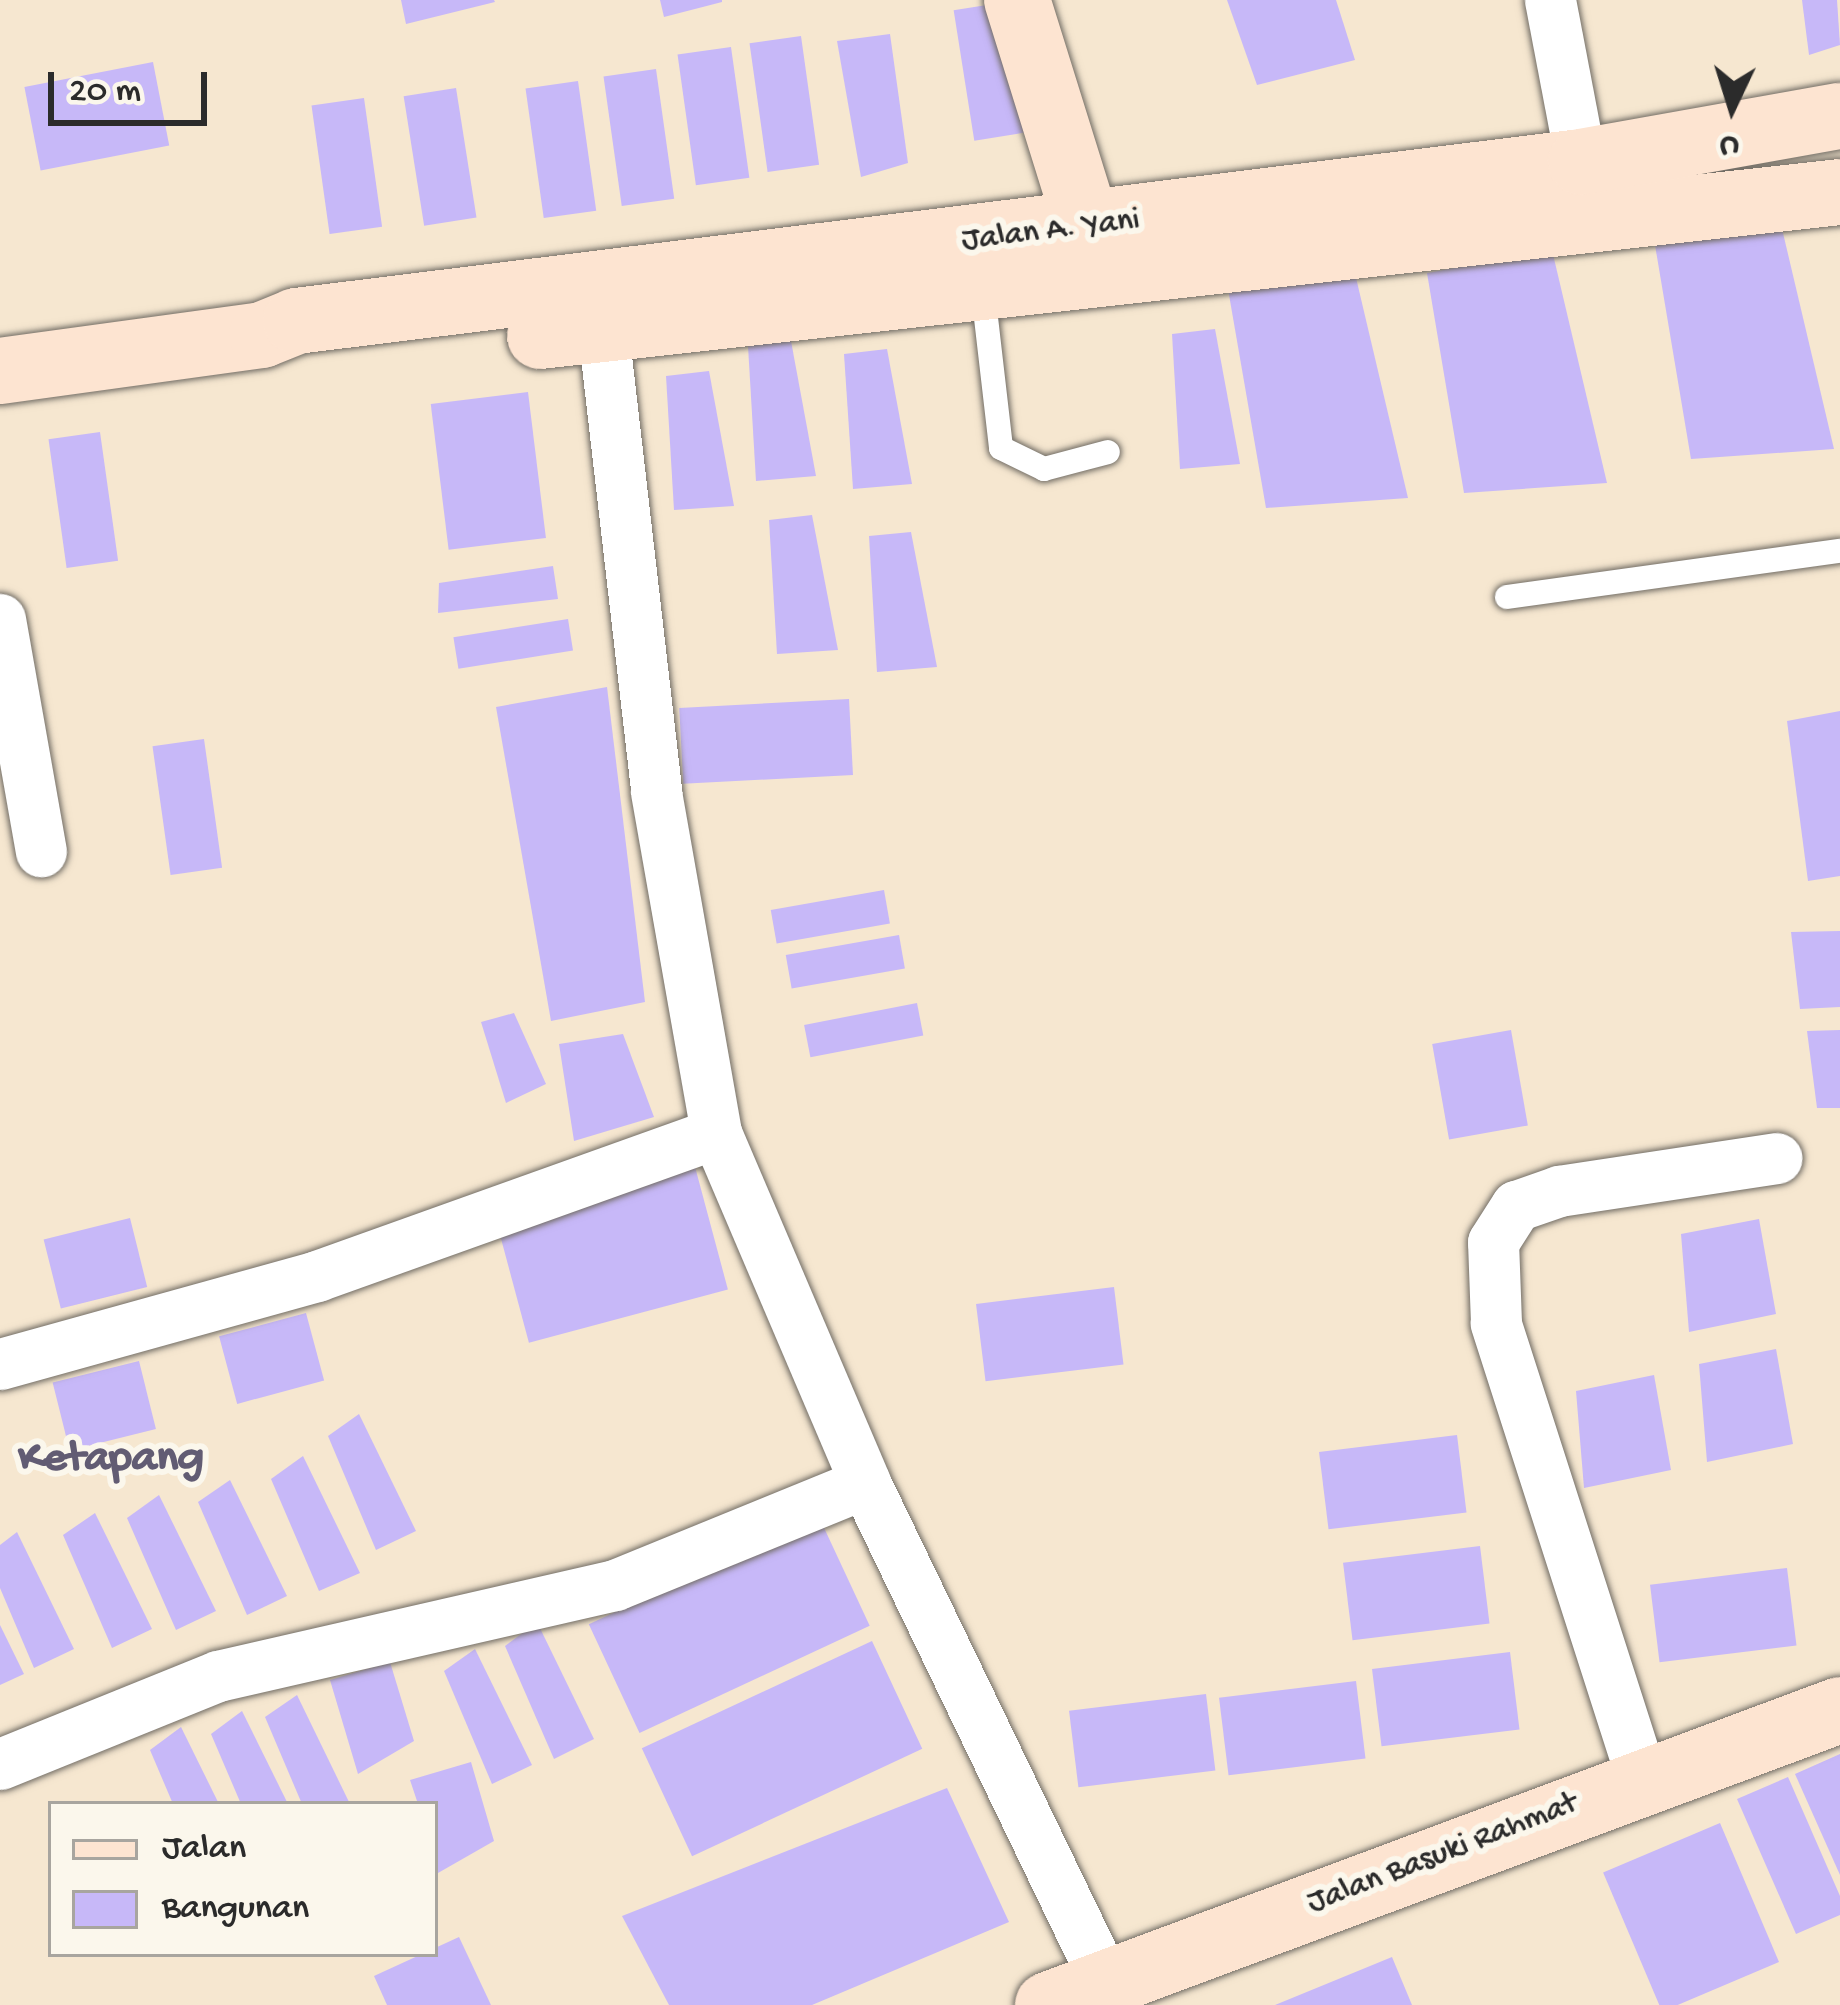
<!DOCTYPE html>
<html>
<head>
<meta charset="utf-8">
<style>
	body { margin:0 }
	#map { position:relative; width:1840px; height:2005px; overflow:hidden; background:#f6e7d0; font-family:"Gochi Hand",sans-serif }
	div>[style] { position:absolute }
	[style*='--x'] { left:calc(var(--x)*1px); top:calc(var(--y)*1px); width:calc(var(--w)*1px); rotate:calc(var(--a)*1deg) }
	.building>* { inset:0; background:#c7b8f8; transform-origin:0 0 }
	.roads { filter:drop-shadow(0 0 3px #726d65) drop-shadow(0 0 3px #726d65) }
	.lane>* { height:24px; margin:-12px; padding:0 12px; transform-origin:12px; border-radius:12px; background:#fff }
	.street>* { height:51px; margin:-25.5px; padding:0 25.5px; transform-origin:25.5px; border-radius:25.5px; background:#fff }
	.secondary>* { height:66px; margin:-33px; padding:0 33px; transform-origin:33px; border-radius:33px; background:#fde4d1 }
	span { translate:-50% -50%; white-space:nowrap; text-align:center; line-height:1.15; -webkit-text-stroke:12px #fbf7ec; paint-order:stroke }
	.street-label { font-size:33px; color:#2b2b2b }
	.district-label { font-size:45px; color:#625c73; font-weight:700 }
	.legend { position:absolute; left:48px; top:1801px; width:390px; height:156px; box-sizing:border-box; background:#fbf7ec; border:3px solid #a8a59f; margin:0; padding:15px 21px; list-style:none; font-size:36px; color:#2b2b2b }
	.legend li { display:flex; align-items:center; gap:24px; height:60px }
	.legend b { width:60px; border:3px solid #a8a59f }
	.north { position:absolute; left:1672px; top:48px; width:120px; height:120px; -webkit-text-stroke:9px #fbf7ec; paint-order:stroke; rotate:184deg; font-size:33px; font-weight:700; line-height:48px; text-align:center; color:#2b2b2b }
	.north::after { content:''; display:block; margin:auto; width:42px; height:54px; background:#2b2b2b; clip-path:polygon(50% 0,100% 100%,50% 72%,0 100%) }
	.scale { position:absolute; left:48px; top:72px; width:159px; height:54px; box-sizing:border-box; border:6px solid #2b2b2b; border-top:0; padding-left:15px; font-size:36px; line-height:42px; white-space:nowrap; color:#2b2b2b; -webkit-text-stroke:9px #fbf7ec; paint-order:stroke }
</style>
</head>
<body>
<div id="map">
	<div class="building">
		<i style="clip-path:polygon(401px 0,494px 0,495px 2px,406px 24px)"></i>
		<i style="clip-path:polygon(660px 0,722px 0,722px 2px,664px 17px)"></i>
		<i style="clip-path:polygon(1227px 0,1336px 0,1355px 60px,1257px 85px)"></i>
		<i style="clip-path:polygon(1802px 0,1837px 0,1840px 45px,1809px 55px)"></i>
		<i style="left:1006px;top:2px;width:132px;height:53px;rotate:81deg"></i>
		<i style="clip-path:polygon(890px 34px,908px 163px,861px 177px,837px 41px)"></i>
		<i style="left:801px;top:36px;width:130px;height:52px;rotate:82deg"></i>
		<i style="left:731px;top:47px;width:132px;height:54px;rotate:82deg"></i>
		<i style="left:153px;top:62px;width:85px;height:131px;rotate:79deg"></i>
		<i style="left:656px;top:69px;width:131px;height:53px;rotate:82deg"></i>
		<i style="left:578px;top:81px;width:131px;height:53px;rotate:82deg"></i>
		<i style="left:456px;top:88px;width:131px;height:53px;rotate:81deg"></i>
		<i style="left:364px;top:98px;width:130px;height:53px;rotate:82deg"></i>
		<i style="clip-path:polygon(1779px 216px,1834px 449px,1691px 459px,1654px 239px)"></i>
		<i style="clip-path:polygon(1552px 250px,1607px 483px,1464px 493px,1427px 273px)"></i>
		<i style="clip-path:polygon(1353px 265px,1408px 498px,1266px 508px,1228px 289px)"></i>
		<i style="clip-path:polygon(1215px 329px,1240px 464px,1180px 469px,1172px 334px)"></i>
		<i style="clip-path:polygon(791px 341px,816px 476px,756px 481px,748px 346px)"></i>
		<i style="clip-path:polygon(887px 349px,912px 484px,853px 489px,844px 354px)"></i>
		<i style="clip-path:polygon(709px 371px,734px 506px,674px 510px,666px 376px)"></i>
		<i style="left:528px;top:392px;width:147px;height:98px;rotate:83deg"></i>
		<i style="left:100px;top:432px;width:130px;height:52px;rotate:82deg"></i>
		<i style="clip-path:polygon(812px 515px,838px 650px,777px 654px,769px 520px)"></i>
		<i style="clip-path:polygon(911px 532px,937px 667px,877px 672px,869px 536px)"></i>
		<i style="clip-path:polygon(553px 566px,558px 599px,438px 613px,439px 583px)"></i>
		<i style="left:568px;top:619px;width:32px;height:116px;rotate:81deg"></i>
		<i style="clip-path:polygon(607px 687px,645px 1002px,551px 1021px,496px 707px)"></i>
		<i style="left:849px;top:699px;width:76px;height:170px;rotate:87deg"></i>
		<i style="clip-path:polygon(1840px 711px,1840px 876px,1808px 881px,1787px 721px)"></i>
		<i style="left:204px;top:739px;width:130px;height:52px;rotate:82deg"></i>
		<i style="left:884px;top:890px;width:34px;height:115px;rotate:80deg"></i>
		<i style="clip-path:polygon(1840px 931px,1840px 1007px,1800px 1009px,1791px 932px)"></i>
		<i style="left:899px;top:935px;width:34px;height:115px;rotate:80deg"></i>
		<i style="left:917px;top:1003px;width:33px;height:115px;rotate:79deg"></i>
		<i style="clip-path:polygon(514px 1013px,546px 1084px,506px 1103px,481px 1022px)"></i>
		<i style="left:1511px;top:1030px;width:97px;height:80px;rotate:80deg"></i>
		<i style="clip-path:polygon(1840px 1030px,1840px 1108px,1817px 1108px,1807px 1031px)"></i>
		<i style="clip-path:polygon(623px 1034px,654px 1117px,574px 1141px,559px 1044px)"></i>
		<i style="left:694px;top:1163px;width:131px;height:206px;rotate:75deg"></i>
		<i style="left:130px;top:1218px;width:71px;height:89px;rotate:76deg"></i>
		<i style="clip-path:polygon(1759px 1219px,1776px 1314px,1689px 1332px,1681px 1234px)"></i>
		<i style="left:1114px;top:1287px;width:78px;height:139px;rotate:83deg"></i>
		<i style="left:306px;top:1313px;width:70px;height:90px;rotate:75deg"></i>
		<i style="clip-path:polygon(1776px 1349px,1793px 1444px,1707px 1462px,1699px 1364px)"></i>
		<i style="left:139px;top:1361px;width:70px;height:89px;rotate:76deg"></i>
		<i style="clip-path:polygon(1654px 1375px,1671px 1470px,1584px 1488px,1576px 1391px)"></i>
		<i style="clip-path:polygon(359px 1414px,416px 1531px,376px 1550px,328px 1436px)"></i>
		<i style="left:1457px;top:1435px;width:78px;height:139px;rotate:83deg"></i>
		<i style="clip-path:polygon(303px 1456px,360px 1573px,319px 1591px,271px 1479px)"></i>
		<i style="clip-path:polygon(230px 1480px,287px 1596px,247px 1615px,198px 1502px)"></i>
		<i style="clip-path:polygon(159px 1495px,216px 1611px,176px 1630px,127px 1518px)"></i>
		<i style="clip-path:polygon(95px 1513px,152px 1629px,112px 1648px,63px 1535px)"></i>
		<i style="left:819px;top:1517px;width:120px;height:254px;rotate:65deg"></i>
		<i style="clip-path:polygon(17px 1532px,74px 1649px,34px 1668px,0 1588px,0 1545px)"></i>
		<i style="left:1480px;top:1546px;width:78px;height:138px;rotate:83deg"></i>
		<i style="left:1787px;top:1568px;width:78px;height:138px;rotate:83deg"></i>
		<i style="clip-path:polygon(537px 1622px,594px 1739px,554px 1759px,505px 1646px)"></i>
		<i style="clip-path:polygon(0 1625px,24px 1674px,0 1685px)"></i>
		<i style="left:872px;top:1641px;width:119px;height:254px;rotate:65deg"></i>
		<i style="clip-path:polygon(475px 1649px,532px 1765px,492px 1784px,444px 1671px)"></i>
		<i style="left:1510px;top:1652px;width:78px;height:139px;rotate:83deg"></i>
		<i style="clip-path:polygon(390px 1662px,414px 1741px,358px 1774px,330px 1680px)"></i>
		<i style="left:1356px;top:1681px;width:78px;height:138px;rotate:83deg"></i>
		<i style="left:1206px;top:1694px;width:77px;height:138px;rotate:83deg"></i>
		<i style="clip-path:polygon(297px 1695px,350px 1804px,302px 1804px,265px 1717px)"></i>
		<i style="clip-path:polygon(242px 1711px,288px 1804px,241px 1804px,211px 1734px)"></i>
		<i style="clip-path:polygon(181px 1727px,219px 1804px,173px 1804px,150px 1750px)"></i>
		<i style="clip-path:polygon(1840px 1754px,1840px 1875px,1795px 1774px)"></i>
		<i style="clip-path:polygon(471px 1762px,494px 1841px,438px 1873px,435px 1804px,418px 1804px,410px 1780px)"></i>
		<i style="clip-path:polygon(1788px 1777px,1840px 1896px,1840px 1915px,1796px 1934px,1737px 1799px)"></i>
		<i style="clip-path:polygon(947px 1788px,1009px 1922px,812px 2005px,669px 2005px,622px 1916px)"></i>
		<i style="left:1720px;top:1823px;width:151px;height:127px;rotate:67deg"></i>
		<i style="clip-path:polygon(459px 1937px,491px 2005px,387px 2005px,374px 1976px)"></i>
		<i style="clip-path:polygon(1392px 1957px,1412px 2005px,1275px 2005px)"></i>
	</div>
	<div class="roads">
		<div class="lane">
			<i style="--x:983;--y:292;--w:157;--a:83.4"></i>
			<i style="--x:1001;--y:448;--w:48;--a:26"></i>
			<i style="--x:1044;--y:469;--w:66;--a:-14.9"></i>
			<i style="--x:1507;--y:597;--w:336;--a:-7.9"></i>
		</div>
		<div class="street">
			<i style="--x:1550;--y:0;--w:165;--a:79.2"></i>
			<i style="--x:599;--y:296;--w:499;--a:83.4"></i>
			<i style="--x:656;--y:792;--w:346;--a:80"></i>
			<i style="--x:716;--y:1133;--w:380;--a:66.9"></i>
			<i style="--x:865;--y:1483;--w:555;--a:64.27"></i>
			<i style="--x:0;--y:619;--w:236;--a:80"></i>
			<i style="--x:0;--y:1364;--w:329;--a:-15.5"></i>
			<i style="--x:317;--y:1276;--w:424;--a:-19.7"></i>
			<i style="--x:0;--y:1764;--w:235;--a:-22"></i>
			<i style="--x:218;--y:1676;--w:407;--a:-12.9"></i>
			<i style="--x:615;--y:1585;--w:270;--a:-22.2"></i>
			<i style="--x:1642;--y:1779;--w:479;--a:-107.8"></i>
			<i style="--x:1496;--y:1323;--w:81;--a:-92.1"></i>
			<i style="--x:1493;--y:1242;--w:43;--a:-57.4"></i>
			<i style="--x:1516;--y:1206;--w:46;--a:-19.2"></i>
			<i style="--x:1559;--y:1191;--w:220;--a:-8.6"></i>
		</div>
		<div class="secondary">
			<i style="--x:1017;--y:0;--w:239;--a:72.7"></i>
			<i style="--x:540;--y:336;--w:1308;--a:-6.32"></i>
			<i style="--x:0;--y:371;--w:264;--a:-7.8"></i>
			<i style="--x:262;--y:335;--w:37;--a:-22"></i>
			<i style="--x:296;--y:321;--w:1295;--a:-7.05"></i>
			<i style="--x:1581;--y:162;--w:263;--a:-10.1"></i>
			<i style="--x:1048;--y:2005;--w:845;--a:-20.43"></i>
		</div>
	</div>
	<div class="street-label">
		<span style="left:1051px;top:232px;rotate:-7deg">Jalan A. Yani</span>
		<span style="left:1443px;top:1855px;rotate:-21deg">Jalan Basuki Rahmat</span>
	</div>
	<div class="district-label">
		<span style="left:111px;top:1460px">Ketapang</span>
	</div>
	<ul class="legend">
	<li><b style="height:15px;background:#fde4d1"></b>Jalan</li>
	<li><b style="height:33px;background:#c7b8f8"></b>Bangunan</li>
	</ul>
	<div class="north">U</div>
	<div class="scale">20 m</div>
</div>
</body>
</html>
